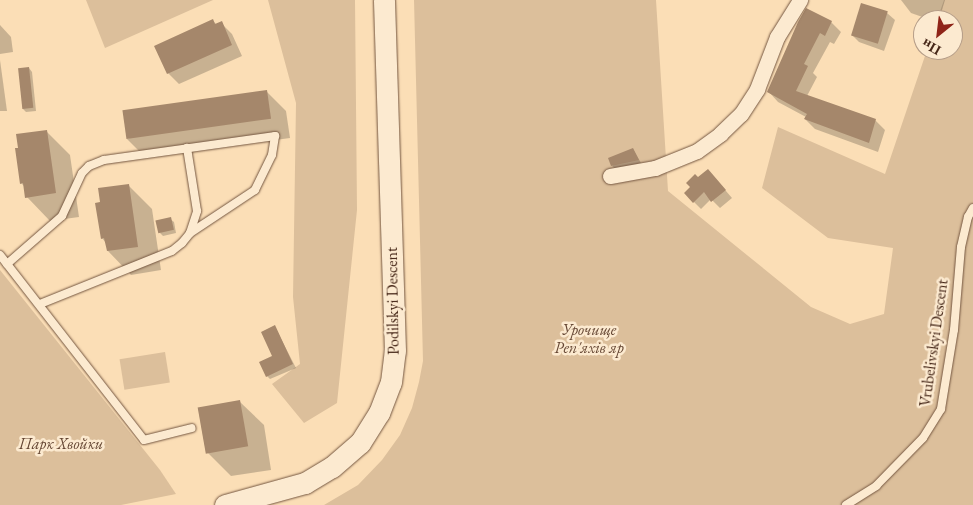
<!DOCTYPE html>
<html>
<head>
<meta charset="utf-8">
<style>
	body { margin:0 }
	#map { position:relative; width:973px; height:505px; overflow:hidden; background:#fbdeb6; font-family:"EB Garamond",serif }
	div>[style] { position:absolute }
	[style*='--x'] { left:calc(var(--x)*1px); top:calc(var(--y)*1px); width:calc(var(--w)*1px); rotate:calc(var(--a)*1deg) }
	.green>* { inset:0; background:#dcbf9b; transform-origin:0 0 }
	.shadow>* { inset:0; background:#0003 }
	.building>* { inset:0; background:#a5876b; transform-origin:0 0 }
	.roads { filter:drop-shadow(0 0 1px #745640) drop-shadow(0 0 1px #745640) }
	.lane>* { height:8px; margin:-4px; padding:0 4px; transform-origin:4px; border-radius:4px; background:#fcead0 }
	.street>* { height:15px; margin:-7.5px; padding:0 7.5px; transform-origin:7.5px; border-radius:7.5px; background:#fcead0 }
	.secondary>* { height:21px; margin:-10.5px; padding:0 10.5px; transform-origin:10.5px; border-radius:10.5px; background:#fcead0 }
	span { translate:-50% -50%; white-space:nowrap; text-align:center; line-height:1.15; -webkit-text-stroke:5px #fcead0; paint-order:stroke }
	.street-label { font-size:16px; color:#472819 }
	.park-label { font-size:16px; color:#654633; font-style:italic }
	.north { position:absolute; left:913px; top:10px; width:50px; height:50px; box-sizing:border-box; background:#fcead0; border:1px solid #b49c87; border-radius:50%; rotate:209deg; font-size:14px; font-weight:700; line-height:20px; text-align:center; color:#472819 }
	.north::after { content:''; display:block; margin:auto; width:18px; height:22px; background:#8f2418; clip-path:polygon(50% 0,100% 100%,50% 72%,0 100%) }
</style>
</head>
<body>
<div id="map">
	<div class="green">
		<i style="clip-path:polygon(86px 0,213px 0,105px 48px)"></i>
		<i style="clip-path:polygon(268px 0,355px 0,357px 210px,337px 403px,304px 423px,272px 384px,300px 364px,293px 297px,296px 103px)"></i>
		<i style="clip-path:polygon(414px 0,656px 0,668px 191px,811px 307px,850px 324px,884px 314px,893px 248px,828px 238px,762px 188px,778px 127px,885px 174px,927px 50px,953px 50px,953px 20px,937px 20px,944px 0,973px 0,973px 505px,324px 505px,358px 485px,382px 460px,400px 435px,412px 408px,419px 382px,423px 361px)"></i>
		<i style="clip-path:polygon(0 270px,160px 470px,176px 494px,121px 505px,0 505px)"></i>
		<i style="left:165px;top:352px;width:31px;height:46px;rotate:81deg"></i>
	</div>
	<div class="shadow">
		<i style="clip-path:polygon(901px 0,945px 0,939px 20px,931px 20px,911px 13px)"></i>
		<i style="clip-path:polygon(887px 13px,895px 20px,884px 51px,859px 42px,852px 35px)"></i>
		<i style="clip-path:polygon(213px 21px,217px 25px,221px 23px,232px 34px,242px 56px,179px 84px,168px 73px)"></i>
		<i style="clip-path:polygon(799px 22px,831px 22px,841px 32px,834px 44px,830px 42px,813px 73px,817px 77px,807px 96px,875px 120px,885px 130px,878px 152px,815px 129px,805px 119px,806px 117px,778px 102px,769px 92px)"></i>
		<i style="clip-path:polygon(0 25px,11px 37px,13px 52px,0 54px)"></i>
		<i style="clip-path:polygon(0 60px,7px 111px,0 111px)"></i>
		<i style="clip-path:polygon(29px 68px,32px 72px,36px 111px,26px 112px,23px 109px)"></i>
		<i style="clip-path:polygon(266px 91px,286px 111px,290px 138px,146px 158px,127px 139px)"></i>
		<i style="clip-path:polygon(46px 131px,70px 155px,79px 217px,50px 221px,27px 197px,25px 187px,21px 183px)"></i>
		<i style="clip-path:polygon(633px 149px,641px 163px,616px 169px,612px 166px)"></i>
		<i style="clip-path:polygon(708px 170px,732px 198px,720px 208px,711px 199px,701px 209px,685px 193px)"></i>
		<i style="clip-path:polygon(128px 185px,152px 209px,161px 270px,131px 275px,108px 251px,106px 243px,102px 238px,102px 203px)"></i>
		<i style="clip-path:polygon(170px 219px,174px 222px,176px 233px,163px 236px,160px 233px)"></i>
		<i style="clip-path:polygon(275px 327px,296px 368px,270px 379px,267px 376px,273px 357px)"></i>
		<i style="clip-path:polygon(240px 402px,264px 425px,271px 470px,231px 476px,207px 452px)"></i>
	</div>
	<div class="building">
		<i style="left:861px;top:3px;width:28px;height:34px;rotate:17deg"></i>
		<i style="clip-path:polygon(806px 8px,832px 21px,825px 36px,820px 33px,804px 64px,808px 66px,796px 91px,876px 119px,869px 143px,804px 119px,807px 114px,767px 92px,798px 22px)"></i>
		<i style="clip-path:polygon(213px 19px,215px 24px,222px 21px,232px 45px,167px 74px,154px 46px)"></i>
		<i style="left:29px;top:67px;width:41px;height:11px;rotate:84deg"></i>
		<i style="left:267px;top:90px;width:29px;height:146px;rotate:82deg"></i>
		<i style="clip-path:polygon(47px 130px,56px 193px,25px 198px,23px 183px,20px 184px,15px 148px,18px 148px,16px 134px)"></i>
		<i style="clip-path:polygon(633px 148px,639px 160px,611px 166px,608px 158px)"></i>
		<i style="clip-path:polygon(708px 169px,726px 190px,711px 202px,704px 192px,693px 203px,684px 193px,690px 187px,686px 183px,695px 174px,698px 177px)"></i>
		<i style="clip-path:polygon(129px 184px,138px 247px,107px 251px,104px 238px,101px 239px,95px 203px,100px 202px,98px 188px)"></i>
		<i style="left:171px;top:217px;width:13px;height:16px;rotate:77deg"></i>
		<i style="clip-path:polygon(275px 325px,293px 364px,266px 377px,259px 362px,272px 356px,261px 332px)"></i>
		<i style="left:240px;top:400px;width:47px;height:43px;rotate:80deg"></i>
	</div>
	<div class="roads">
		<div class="lane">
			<i style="--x:0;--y:255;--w:234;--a:52.1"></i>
			<i style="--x:144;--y:440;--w:49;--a:-14"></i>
			<i style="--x:7;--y:264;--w:73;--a:-41.1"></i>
			<i style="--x:62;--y:216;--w:47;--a:-65.1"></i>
			<i style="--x:82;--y:173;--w:10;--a:-45"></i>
			<i style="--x:89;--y:166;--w:16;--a:-22"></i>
			<i style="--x:104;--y:160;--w:173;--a:-8"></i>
			<i style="--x:275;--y:136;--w:19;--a:99"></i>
			<i style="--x:272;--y:155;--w:39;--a:116"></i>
			<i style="--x:255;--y:190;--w:78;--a:146.5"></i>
			<i style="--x:40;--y:304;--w:142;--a:-21.9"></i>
			<i style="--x:172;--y:251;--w:13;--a:-39"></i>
			<i style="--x:182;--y:243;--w:13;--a:-51"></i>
			<i style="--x:190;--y:233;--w:23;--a:-72"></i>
			<i style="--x:197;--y:211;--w:64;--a:-99"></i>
			<i style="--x:846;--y:505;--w:36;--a:-32"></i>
			<i style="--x:876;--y:486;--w:67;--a:-45.6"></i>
			<i style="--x:923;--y:438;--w:34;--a:-58"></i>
			<i style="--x:941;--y:409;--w:80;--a:-80.7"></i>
			<i style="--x:954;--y:330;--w:83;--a:-85.2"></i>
			<i style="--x:961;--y:247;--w:31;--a:-77"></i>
			<i style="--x:968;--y:217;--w:10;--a:-61"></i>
		</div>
		<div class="street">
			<i style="--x:610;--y:176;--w:46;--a:-10.1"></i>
			<i style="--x:655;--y:168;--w:45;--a:-22"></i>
			<i style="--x:697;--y:151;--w:29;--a:-36"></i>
			<i style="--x:720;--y:134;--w:29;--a:-44"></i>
			<i style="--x:741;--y:114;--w:30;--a:-57"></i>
			<i style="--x:757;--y:89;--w:56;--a:-69"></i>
			<i style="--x:777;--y:37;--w:44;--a:-58.1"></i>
		</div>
		<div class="secondary">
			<i style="--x:225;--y:505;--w:83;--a:-15.4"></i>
			<i style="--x:305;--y:483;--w:31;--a:-31"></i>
			<i style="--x:332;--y:467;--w:37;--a:-41"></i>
			<i style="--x:360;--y:443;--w:36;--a:-58"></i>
			<i style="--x:379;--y:413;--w:33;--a:-69"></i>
			<i style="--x:391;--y:382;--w:31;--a:-83"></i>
			<i style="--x:395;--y:351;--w:351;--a:-91.8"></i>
		</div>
	</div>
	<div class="street-label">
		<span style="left:393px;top:301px;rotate:-91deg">Podilskyi Descent</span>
		<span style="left:934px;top:343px;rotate:-82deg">Vrubelivskyi Descent</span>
	</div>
	<div class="park-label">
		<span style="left:589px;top:339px">Урочище<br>Реп'яхів яр</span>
		<span style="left:61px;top:444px">Парк Хвойки</span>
	</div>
	<div class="north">Пн</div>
</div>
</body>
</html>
